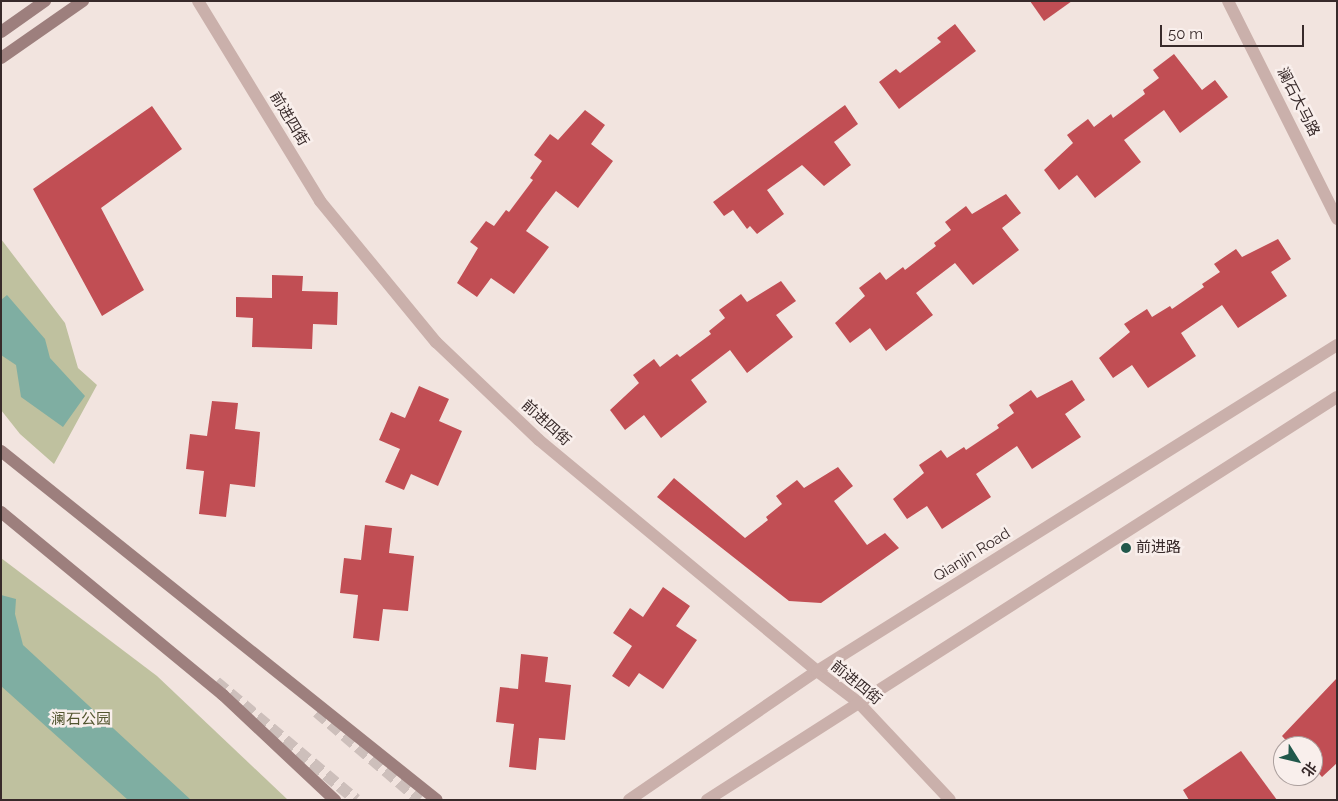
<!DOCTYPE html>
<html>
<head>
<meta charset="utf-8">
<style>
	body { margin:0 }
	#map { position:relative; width:1338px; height:801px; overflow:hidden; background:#f2e4df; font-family:Raleway,"Noto Sans SC",sans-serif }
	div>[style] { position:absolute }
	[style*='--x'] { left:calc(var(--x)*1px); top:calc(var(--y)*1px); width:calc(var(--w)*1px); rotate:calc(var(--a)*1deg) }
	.green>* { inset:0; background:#bfc19f }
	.water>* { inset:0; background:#7faea2 }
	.building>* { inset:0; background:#c14e54 }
	.secondary-tunnel>* { height:12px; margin-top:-6px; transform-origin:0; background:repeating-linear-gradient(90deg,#cdbfbb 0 12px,transparent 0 18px) }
	.tertiary>* { height:12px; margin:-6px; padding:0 6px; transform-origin:6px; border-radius:6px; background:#cab0ab }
	.secondary>* { height:12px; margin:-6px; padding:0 6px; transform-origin:6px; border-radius:6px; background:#9d7f7d }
	.dots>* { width:14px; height:14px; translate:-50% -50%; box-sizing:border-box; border:2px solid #f9efec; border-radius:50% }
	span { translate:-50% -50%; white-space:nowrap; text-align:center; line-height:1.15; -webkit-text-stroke:5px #f9efec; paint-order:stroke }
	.street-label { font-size:15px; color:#382a2a }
	.poi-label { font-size:15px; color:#382a2a }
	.left { translate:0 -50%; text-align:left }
	.park-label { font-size:15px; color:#52552f }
	.frame { position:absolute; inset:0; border:2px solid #382a2a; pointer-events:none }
	.north { position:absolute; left:1273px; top:736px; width:50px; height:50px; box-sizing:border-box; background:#f9efec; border:1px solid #aca09e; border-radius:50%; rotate:126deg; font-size:14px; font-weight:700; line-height:20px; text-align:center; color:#382a2a }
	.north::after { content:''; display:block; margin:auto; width:18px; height:22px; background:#21584b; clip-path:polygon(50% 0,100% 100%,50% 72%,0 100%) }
	.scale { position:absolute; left:1160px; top:25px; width:144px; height:22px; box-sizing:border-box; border:2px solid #382a2a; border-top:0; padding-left:6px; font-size:15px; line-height:18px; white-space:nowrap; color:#382a2a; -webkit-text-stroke:4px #f9efec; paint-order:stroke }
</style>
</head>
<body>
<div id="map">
	<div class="green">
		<i style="clip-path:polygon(1px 239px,65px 323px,78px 368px,97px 385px,54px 464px,20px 434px,1px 410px)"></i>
		<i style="clip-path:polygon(1px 558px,157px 676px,288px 800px,1px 800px)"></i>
	</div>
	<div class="water">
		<i style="clip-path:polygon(7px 295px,45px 339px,50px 358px,85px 396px,63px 427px,21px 397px,16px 365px,1px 355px,1px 300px)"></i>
		<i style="clip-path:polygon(1px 595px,16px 599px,15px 614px,23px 645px,191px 800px,128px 800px,1px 686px)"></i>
	</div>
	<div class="building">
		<i style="clip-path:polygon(1030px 1px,1072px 1px,1044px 21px)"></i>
		<i style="clip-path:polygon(955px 24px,976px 51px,899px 109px,879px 82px,896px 69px,900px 73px,941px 42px,937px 38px)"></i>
		<i style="clip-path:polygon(1174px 54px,1202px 90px,1215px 80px,1228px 97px,1180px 133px,1164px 110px,1124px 140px,1141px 162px,1095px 198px,1077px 175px,1059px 190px,1044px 170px,1073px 143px,1067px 135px,1088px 119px,1094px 127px,1111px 114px,1113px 118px,1145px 94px,1143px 90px,1159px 78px,1153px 70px)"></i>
		<i style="clip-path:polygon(845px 105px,858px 124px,834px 142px,851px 165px,824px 186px,802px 165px,767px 190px,784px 214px,757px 234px,750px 226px,747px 229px,733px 210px,724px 216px,713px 202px)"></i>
		<i style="clip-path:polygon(152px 106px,182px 149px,101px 208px,144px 290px,102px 316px,33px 189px)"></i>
		<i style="clip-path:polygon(585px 110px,605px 125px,591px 144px,613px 161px,578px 208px,556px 191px,542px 209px,526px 231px,549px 247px,514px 294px,491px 278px,477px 297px,457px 283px,478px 248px,470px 242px,486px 221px,494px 226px,506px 210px,509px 212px,533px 180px,530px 178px,542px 161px,534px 155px,550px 134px,558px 140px)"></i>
		<i style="clip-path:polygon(1006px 194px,1021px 213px,1002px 228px,1019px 250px,973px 285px,955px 263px,916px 293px,933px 315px,886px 351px,870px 328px,850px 343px,835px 323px,865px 296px,859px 288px,880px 272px,886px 280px,903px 267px,905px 270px,936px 246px,934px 243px,951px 230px,945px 222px,966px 206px,972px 214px)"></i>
		<i style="clip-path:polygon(1278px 239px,1291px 259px,1271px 272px,1287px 296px,1238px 328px,1222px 305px,1181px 333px,1196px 356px,1148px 388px,1132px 365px,1113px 378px,1099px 358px,1130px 332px,1124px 324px,1147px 309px,1152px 317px,1170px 306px,1172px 309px,1204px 287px,1202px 284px,1220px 272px,1214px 264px,1236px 249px,1242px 257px)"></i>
		<i style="clip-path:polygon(272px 275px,303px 276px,302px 291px,338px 292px,337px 325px,313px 324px,312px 349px,252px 347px,253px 318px,236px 317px,236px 297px,272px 298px)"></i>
		<i style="clip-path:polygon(781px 281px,796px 301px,776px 315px,793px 337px,747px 373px,730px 350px,691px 380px,707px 402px,661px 438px,644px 415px,625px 430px,610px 410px,639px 383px,633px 375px,654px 359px,660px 367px,677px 354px,680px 357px,711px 334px,709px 331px,725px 318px,719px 310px,741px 294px,747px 302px)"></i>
		<i style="clip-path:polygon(1072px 380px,1085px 400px,1065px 414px,1081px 437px,1032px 469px,1017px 446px,976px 474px,991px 497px,942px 529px,927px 506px,907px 519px,893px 499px,924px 473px,919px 465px,941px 450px,947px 458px,964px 447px,966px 450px,999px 428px,997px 425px,1014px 413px,1009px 405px,1031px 390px,1037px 398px)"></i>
		<i style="clip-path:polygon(419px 386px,449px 399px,439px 421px,462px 431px,438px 486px,411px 474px,404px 490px,385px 482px,400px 449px,379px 440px,391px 412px,405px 418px)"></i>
		<i style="clip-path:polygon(212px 401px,238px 403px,235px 429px,260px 432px,255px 487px,230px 484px,226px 517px,199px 514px,204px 471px,186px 469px,190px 434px,207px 436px)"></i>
		<i style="clip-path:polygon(838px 467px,853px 486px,834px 501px,867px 545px,885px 533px,899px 548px,821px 603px,789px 601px,657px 497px,674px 478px,745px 538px,768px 520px,766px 517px,782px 504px,776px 496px,797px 480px,804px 488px)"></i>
		<i style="clip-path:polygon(365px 525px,392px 528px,389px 553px,414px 556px,408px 611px,383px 609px,379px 641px,353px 638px,358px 595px,340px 593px,344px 558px,361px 560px)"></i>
		<i style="clip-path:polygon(663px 587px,690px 606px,676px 626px,697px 640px,663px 689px,639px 673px,629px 687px,612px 676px,632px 646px,613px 633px,630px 608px,643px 617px)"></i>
		<i style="clip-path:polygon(521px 654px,548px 657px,545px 682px,571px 685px,565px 740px,539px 738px,536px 770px,509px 767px,514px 724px,496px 722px,500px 687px,518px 689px)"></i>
		<i style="clip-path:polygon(1337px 678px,1337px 763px,1322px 777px,1313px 767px,1313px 746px,1291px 746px,1282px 736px)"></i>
		<i style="clip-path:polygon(1241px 751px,1277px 800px,1189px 800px,1183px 790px)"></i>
	</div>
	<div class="secondary-tunnel">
		<i style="--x:216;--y:682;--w:183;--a:40.1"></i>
		<i style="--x:317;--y:712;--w:135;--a:40.5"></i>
	</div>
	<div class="tertiary">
		<i style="--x:198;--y:1;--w:234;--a:58.6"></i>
		<i style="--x:320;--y:201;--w:183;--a:50.6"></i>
		<i style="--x:436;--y:342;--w:142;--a:43.6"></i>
		<i style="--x:539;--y:440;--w:361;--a:39.7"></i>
		<i style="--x:817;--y:671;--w:51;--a:37.1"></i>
		<i style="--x:858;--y:702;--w:134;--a:46.8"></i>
		<i style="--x:1228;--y:1;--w:244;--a:63.4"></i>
		<i style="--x:629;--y:800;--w:228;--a:-34.5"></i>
		<i style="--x:817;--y:671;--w:614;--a:-32.08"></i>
		<i style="--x:707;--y:800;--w:748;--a:-32.61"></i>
	</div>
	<div class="secondary">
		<i style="--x:1;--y:32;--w:54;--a:-35.2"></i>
		<i style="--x:1;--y:58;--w:100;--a:-34.8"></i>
		<i style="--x:1;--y:451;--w:558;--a:38.68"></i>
		<i style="--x:1;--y:512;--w:288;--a:39.5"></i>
		<i style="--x:223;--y:695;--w:154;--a:43.2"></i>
	</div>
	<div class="dots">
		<i style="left:1126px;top:548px;background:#21584b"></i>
	</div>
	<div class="street-label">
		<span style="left:1298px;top:102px;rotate:63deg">澜石大马路</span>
		<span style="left:289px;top:119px;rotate:59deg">前进四街</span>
		<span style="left:546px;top:423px;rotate:42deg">前进四街</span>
		<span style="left:972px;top:555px;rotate:-32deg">Qianjin Road</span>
		<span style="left:856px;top:683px;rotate:39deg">前进四街</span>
	</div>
	<div class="poi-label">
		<span class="left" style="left:1136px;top:548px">前进路</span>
	</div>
	<div class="park-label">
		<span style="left:81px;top:720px">澜石公园</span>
	</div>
	<div class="frame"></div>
	<div class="north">北</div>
	<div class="scale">50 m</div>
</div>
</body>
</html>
